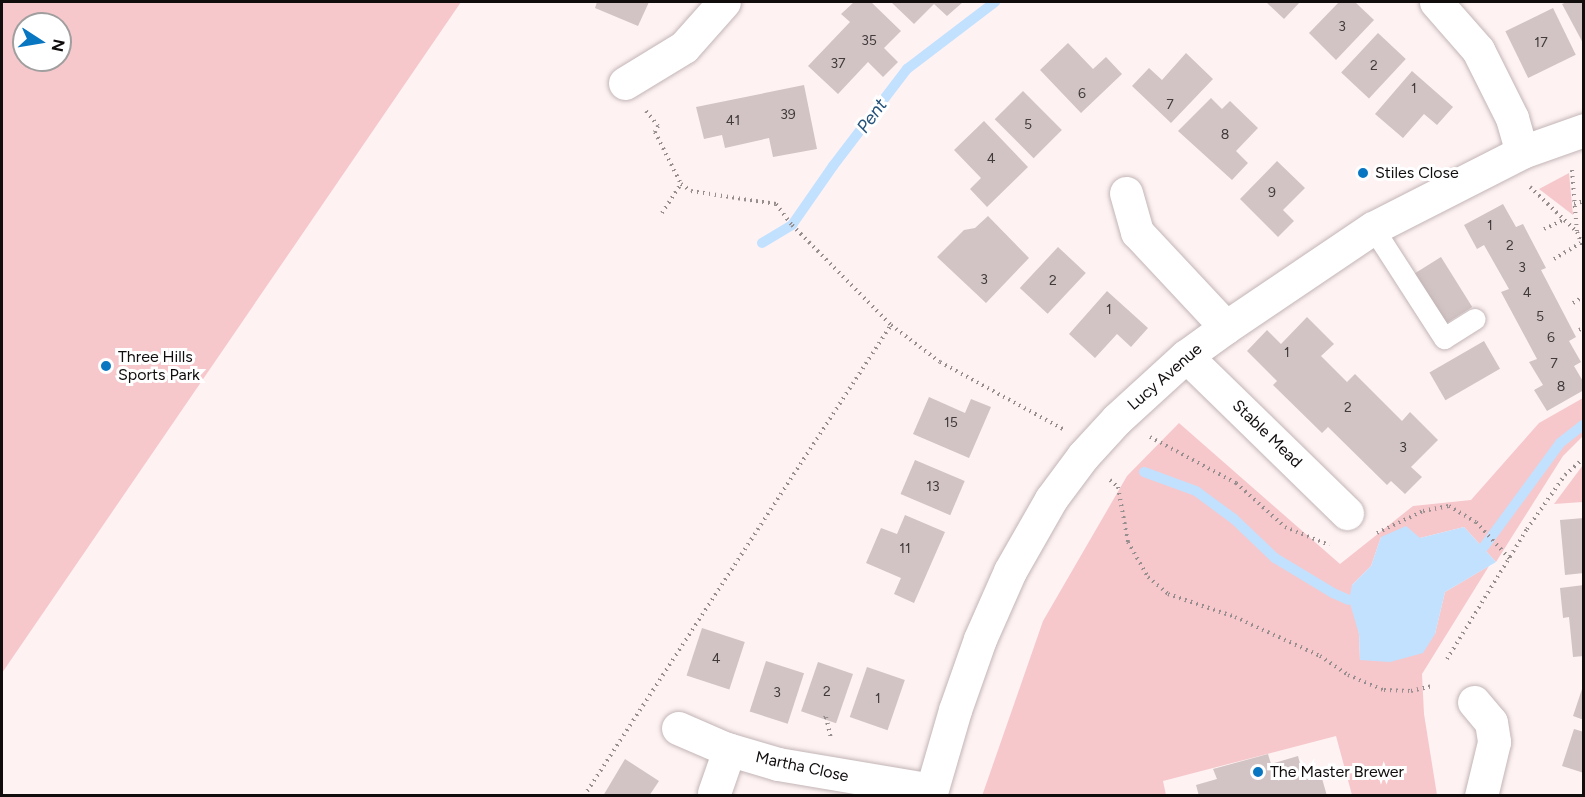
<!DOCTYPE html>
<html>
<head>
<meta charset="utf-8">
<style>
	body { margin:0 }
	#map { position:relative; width:1585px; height:797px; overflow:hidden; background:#fef2f3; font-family:Figtree,sans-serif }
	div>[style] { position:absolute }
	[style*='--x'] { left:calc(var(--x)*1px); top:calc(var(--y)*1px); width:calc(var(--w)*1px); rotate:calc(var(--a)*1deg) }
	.green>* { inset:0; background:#f6c8cb }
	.water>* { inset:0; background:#c1e1ff }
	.stream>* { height:10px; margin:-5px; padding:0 5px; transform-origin:5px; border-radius:5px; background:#c1e1ff }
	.building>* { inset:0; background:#d2c4c4; transform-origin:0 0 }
	.path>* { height:4px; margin-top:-2px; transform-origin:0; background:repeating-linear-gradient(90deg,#978e8f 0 1.5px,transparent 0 6px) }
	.roads { filter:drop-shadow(0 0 2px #c3b5b6) drop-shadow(0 0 2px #c3b5b6) }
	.lane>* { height:21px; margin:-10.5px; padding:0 10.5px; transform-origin:10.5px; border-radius:10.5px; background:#fff }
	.street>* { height:33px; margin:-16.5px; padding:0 16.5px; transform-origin:16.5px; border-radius:16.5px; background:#fff }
	.dots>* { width:16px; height:16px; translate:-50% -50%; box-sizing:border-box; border:3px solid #fff; border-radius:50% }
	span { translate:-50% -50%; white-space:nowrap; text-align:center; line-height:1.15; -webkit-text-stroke:6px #fff; paint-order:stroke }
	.number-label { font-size:14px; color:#413b3b }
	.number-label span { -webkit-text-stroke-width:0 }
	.poi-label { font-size:16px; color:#110d0d }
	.left { translate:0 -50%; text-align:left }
	.street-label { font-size:16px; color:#110d0d }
	.water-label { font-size:18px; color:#24527a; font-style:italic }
	.frame { position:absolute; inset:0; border:3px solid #110d0d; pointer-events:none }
	.north { position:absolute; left:12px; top:12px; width:60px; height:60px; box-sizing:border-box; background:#fff; border:2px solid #a09e9e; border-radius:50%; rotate:102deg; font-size:16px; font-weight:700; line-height:24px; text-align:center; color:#110d0d }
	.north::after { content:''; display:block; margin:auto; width:21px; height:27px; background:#0876c1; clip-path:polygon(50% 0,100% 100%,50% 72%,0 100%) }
</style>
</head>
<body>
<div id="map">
	<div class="green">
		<i style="clip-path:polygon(evenodd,2px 2px,461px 2px,2px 673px,2px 2px,24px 24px,60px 24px,60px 60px,24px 60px,24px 24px)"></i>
		<i style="clip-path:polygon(1569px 173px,1573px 215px,1539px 189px)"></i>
		<i style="clip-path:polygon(1583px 398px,1583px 436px,1563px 456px,1496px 562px,1464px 527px,1420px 538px,1381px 537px,1371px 566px,1352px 585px,1359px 634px,1360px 660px,1435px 634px,1445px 592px,1489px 566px,1422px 674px,1424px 714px,1437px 795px,1352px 795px,1336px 736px,1163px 781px,1166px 795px,982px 796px,1043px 621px,1127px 476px,1179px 423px,1340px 564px,1413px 506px,1471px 500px,1539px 423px)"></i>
		<i style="clip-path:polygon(1583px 465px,1583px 502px,1554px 504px)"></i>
	</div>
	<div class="water">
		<i style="clip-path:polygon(1406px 526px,1420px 538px,1464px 527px,1496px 562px,1445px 592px,1435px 634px,1423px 653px,1390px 662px,1360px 660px,1359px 634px,1349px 600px,1352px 585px,1371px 566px,1381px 537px)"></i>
	</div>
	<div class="stream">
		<i style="--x:762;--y:243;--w:35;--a:-31"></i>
		<i style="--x:792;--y:225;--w:72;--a:-55.2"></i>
		<i style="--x:833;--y:166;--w:122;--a:-52.7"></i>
		<i style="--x:907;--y:69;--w:111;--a:-37.3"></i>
		<i style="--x:1144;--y:472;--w:55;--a:20.1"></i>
		<i style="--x:1196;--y:491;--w:47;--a:36.4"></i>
		<i style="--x:1234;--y:519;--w:57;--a:43.6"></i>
		<i style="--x:1275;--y:558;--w:68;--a:31.1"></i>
		<i style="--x:1333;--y:593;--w:17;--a:24"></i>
		<i style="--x:1483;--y:548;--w:130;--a:-53.7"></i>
		<i style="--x:1560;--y:443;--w:31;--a:-38"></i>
	</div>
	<div class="building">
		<i style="clip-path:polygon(597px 2px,649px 2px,638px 26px,595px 8px)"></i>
		<i style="clip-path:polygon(854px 2px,871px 2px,901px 31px,884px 48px,898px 62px,883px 77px,868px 62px,838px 94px,808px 66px,850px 22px,841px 14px)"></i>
		<i style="clip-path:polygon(891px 2px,963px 2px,947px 16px,934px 4px,914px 24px)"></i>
		<i style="clip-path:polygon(1266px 2px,1300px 2px,1284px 19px)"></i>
		<i style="clip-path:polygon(1339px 2px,1355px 2px,1374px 20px,1336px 60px,1309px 33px)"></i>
		<i style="clip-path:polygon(1567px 2px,1584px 2px,1584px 45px,1562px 4px)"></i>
		<i style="left:1553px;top:8px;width:52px;height:53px;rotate:64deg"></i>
		<i style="left:1378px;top:33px;width:38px;height:54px;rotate:43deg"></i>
		<i style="clip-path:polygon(1068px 43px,1093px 69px,1106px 57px,1122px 74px,1081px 113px,1040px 70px)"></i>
		<i style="clip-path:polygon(1186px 53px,1213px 79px,1171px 123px,1132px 86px,1149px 68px,1162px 80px)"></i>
		<i style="clip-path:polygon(1412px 71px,1453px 107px,1437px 125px,1424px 114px,1403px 138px,1375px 114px)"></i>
		<i style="clip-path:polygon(804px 85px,817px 149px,773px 157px,769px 138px,725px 148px,722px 135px,704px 139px,696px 107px)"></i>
		<i style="left:1023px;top:91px;width:55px;height:40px;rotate:45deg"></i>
		<i style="clip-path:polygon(1211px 98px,1222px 109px,1230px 101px,1258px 128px,1236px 151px,1248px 163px,1232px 180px,1178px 131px)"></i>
		<i style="clip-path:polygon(984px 121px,1028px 167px,987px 207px,970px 189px,981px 178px,954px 150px)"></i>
		<i style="clip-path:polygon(1277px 161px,1305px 188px,1283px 210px,1294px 221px,1278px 237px,1240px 199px)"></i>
		<i style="clip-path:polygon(1503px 204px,1516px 227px,1523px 224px,1546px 268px,1541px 270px,1576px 337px,1569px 341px,1581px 362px,1574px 366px,1584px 383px,1584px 390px,1547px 411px,1534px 390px,1543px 385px,1529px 362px,1537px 359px,1501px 292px,1509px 289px,1484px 245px,1477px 249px,1464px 225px)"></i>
		<i style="clip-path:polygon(988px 216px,1029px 258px,986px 303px,937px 257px,964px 230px,975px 228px)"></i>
		<i style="left:1058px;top:247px;width:38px;height:56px;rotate:43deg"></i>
		<i style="left:1441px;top:257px;width:59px;height:33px;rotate:58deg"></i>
		<i style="clip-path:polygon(1107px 291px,1148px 328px,1131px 347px,1117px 334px,1095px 358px,1069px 334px)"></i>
		<i style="clip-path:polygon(1307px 317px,1334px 344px,1321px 356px,1347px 382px,1355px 374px,1402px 421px,1410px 412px,1438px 440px,1411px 467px,1422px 477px,1405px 494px,1391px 481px,1387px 485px,1328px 427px,1322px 433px,1273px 385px,1277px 381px,1247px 351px,1267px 330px,1281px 344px)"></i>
		<i style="left:1484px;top:341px;width:32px;height:63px;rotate:60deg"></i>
		<i style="clip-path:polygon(929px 397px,965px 413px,971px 399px,991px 407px,969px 458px,913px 434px)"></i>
		<i style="left:915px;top:460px;width:54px;height:37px;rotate:23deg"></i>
		<i style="clip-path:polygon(905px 515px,945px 532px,914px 603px,894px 594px,901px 578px,866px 563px,881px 528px,897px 534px)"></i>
		<i style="clip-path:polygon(1584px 518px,1584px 573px,1565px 575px,1560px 520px)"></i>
		<i style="clip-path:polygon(1584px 585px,1584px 656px,1573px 657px,1569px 617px,1563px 618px,1560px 588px)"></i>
		<i style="left:702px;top:628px;width:45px;height:50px;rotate:18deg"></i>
		<i style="left:766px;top:661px;width:40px;height:53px;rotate:18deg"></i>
		<i style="left:818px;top:662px;width:37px;height:52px;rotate:19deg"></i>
		<i style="left:867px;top:667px;width:40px;height:53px;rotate:19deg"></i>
		<i style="clip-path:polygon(1583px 686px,1584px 686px,1584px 720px,1573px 716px)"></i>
		<i style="clip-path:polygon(1574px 729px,1584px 732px,1584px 773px,1562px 766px)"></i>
		<i style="clip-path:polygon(1268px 754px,1271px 764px,1298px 756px,1304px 779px,1321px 775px,1327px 796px,1199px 796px,1196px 785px,1217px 779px,1213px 769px)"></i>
		<i style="clip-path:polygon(625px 759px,659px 781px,649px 796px,603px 796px)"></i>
	</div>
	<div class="path">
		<i style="--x:646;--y:111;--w:19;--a:51"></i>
		<i style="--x:658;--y:126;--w:7;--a:117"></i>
		<i style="--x:655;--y:132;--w:58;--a:63.4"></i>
		<i style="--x:681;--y:184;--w:12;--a:35"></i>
		<i style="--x:691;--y:191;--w:86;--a:8.7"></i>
		<i style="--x:776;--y:204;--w:26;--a:53"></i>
		<i style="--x:792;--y:225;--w:141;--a:45.3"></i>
		<i style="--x:891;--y:325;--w:61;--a:37.1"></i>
		<i style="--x:940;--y:362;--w:140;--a:28.6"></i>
		<i style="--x:1572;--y:170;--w:62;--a:85.4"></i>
		<i style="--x:1577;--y:232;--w:18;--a:68"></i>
		<i style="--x:1530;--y:187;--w:64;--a:43.7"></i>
		<i style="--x:1574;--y:204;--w:10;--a:-17"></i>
		<i style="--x:662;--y:213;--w:35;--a:-57"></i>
		<i style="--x:1544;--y:229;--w:21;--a:-25"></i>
		<i style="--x:1554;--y:259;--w:31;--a:-31"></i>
		<i style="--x:1573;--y:303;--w:13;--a:-32"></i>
		<i style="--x:1579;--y:330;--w:5;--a:-22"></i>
		<i style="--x:1150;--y:437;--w:98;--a:28.1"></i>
		<i style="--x:1236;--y:483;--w:66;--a:41.9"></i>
		<i style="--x:1285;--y:527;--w:48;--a:22.2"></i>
		<i style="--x:1110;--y:480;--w:11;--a:41"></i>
		<i style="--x:1118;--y:487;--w:56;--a:79.7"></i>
		<i style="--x:1128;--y:542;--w:40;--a:60.3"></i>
		<i style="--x:1148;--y:577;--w:26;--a:40"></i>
		<i style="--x:1168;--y:594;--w:71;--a:18.9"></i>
		<i style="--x:1235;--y:617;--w:94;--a:24.6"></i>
		<i style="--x:1320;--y:656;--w:34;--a:34"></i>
		<i style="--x:1348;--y:675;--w:39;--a:23"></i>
		<i style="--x:1384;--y:690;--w:27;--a:2"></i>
		<i style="--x:1411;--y:691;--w:22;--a:-13"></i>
		<i style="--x:1377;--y:533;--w:51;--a:-25.6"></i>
		<i style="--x:1423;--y:511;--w:26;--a:-11"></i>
		<i style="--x:1449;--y:506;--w:31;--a:31"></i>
		<i style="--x:1476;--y:522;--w:50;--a:47.4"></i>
		<i style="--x:1447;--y:659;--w:153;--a:-58.4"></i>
		<i style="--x:1527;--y:529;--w:66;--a:-54.9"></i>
		<i style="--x:1565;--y:475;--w:25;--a:-42"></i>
		<i style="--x:824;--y:718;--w:2;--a:-27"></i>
		<i style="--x:826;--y:717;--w:22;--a:77"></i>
		<i style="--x:584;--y:796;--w:562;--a:-56.9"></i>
	</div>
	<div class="roads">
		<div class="lane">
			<i style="--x:1373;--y:228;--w:131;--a:57.2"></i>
			<i style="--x:1444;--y:338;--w:36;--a:-32"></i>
		</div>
		<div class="street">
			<i style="--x:1436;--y:2;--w:64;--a:48.8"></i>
			<i style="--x:1478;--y:50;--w:76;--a:63.4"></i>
			<i style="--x:1512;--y:118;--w:35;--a:74"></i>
			<i style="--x:625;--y:83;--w:69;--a:-31.4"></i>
			<i style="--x:684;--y:47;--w:60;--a:-48.4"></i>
			<i style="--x:1126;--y:193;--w:41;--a:74.2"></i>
			<i style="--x:1137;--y:232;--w:130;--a:46.9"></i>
			<i style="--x:1186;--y:356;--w:225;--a:44.3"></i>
			<i style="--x:1474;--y:702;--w:26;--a:50"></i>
			<i style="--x:1491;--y:722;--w:20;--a:81"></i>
			<i style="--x:1494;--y:742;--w:56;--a:103.5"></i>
			<i style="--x:678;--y:728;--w:50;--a:23.5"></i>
			<i style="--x:724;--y:748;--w:56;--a:16.5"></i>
			<i style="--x:778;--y:764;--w:155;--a:9.6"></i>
			<i style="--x:714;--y:793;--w:46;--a:-70.8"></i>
			<i style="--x:930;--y:796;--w:90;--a:-73.8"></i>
			<i style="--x:955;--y:710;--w:75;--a:-70.6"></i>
			<i style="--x:980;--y:639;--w:74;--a:-66.2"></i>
			<i style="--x:1010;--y:571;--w:83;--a:-60.3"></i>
			<i style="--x:1051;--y:499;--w:54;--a:-53.3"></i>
			<i style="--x:1083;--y:456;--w:50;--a:-47.4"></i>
			<i style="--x:1117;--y:419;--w:93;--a:-42.4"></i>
			<i style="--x:1186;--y:356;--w:49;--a:-35.9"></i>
			<i style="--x:1226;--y:327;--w:177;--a:-34"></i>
			<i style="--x:1373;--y:228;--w:167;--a:-27"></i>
			<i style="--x:1522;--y:152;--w:66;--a:-19.5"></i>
		</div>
	</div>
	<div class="dots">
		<i style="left:1363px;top:173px;background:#0876c1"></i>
		<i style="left:106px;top:366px;background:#0876c1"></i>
		<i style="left:1258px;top:772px;background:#0876c1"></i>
	</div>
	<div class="number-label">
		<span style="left:1342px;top:27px">3</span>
		<span style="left:869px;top:41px">35</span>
		<span style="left:1541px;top:43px">17</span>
		<span style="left:838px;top:64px">37</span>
		<span style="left:1374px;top:66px">2</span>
		<span style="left:1414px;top:89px">1</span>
		<span style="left:1082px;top:94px">6</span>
		<span style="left:1170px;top:105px">7</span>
		<span style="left:788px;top:115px">39</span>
		<span style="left:733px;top:121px">41</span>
		<span style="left:1028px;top:125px">5</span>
		<span style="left:1225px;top:135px">8</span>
		<span style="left:991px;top:159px">4</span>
		<span style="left:1272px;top:193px">9</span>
		<span style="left:1490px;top:226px">1</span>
		<span style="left:1510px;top:246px">2</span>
		<span style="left:1522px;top:268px">3</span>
		<span style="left:984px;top:280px">3</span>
		<span style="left:1053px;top:281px">2</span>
		<span style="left:1527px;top:293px">4</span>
		<span style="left:1109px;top:310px">1</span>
		<span style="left:1540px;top:317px">5</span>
		<span style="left:1551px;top:338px">6</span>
		<span style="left:1287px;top:353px">1</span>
		<span style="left:1554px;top:364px">7</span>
		<span style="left:1561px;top:387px">8</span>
		<span style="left:1348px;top:408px">2</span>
		<span style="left:951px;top:423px">15</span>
		<span style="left:1403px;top:448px">3</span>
		<span style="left:933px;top:487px">13</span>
		<span style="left:905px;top:549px">11</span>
		<span style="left:716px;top:659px">4</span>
		<span style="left:827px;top:692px">2</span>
		<span style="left:777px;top:693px">3</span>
		<span style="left:878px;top:699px">1</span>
	</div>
	<div class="poi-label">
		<span class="left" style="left:1375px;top:173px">Stiles Close</span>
		<span class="left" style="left:118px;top:366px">Three Hills<br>Sports Park</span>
		<span class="left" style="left:1270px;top:772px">The Master Brewer</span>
	</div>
	<div class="street-label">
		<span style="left:1165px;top:377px;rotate:-41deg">Lucy Avenue</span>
		<span style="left:1267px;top:434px;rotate:44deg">Stable Mead</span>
		<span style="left:802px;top:767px;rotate:12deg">Martha Close</span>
	</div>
	<div class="water-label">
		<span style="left:872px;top:116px;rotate:-54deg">Pent</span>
	</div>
	<div class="frame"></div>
	<div class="north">N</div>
</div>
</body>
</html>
